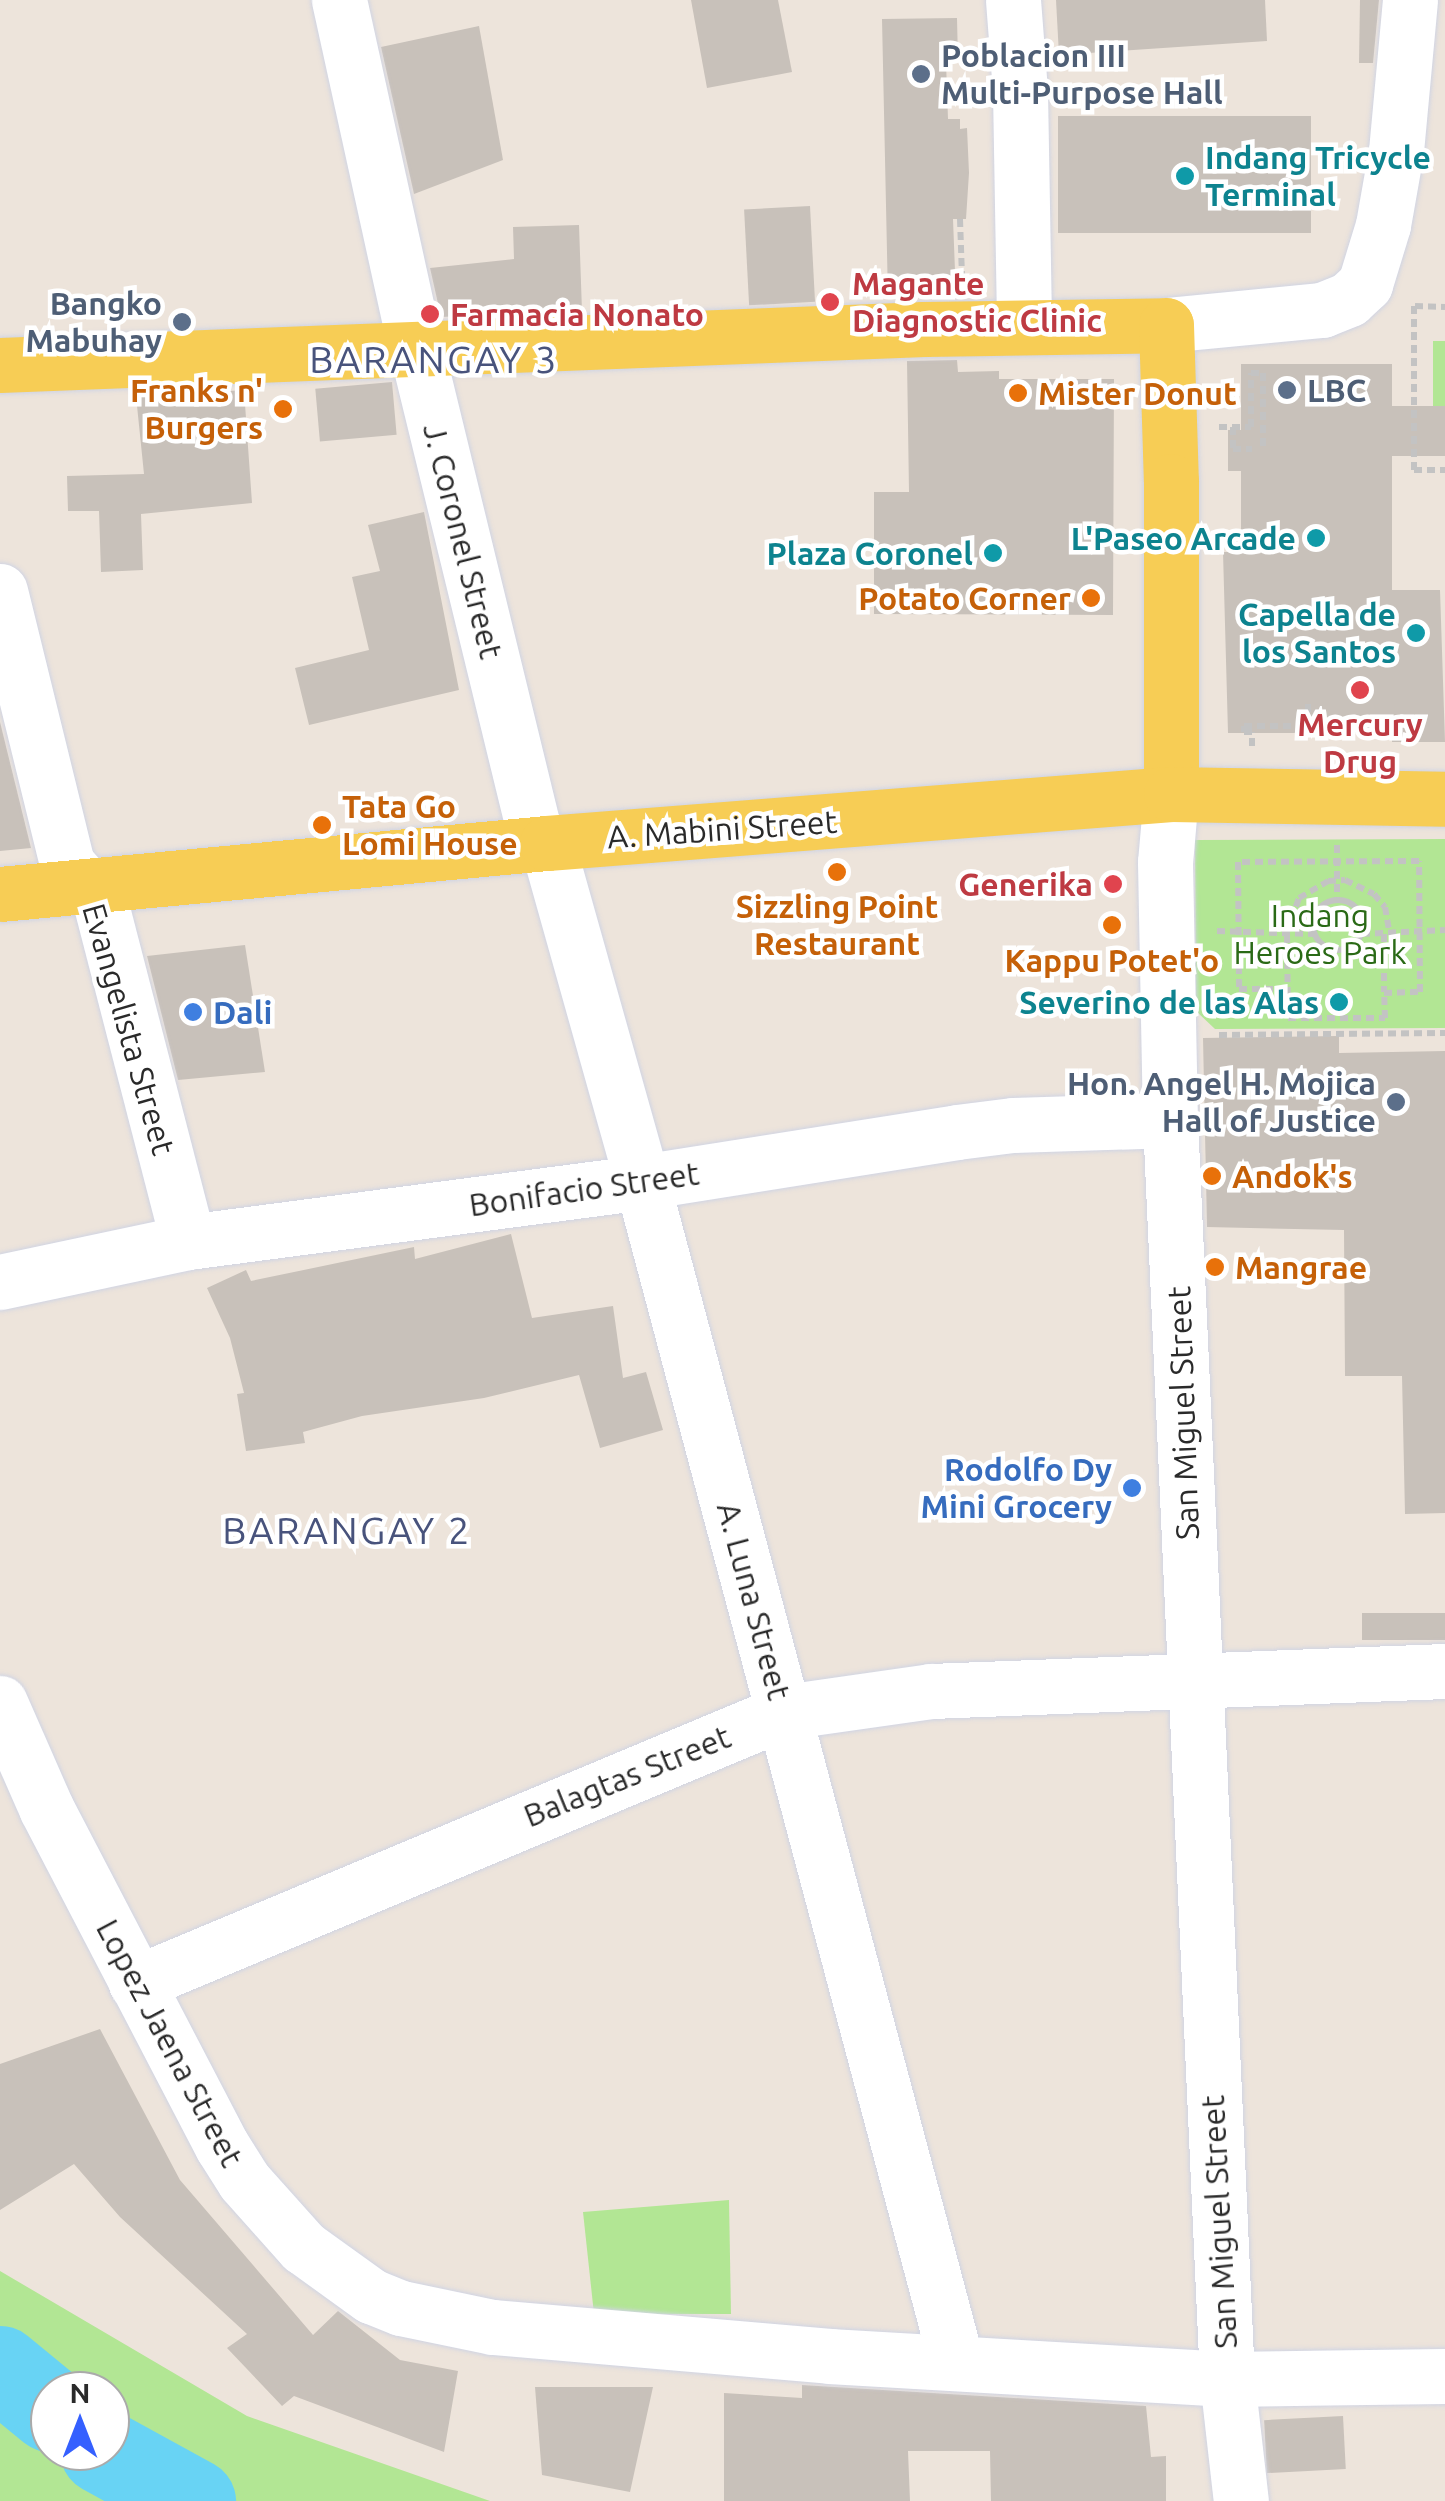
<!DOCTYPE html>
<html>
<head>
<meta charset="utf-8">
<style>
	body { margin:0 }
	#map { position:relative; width:1445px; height:2501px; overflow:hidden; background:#ede4db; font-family:Ubuntu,sans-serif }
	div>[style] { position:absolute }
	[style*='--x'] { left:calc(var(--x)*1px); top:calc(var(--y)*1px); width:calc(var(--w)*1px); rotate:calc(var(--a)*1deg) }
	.green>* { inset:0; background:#b2e694; transform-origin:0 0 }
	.river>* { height:85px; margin:-42.5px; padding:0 42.5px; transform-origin:42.5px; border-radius:42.5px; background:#68d3f4 }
	.building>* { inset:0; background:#c8c1ba; transform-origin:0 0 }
	.path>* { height:6px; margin-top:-3px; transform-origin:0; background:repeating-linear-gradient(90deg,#c3c3c3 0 8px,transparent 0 13px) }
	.path>.ring { margin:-3px; padding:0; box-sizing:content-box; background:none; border:6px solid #c3c3c3; border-radius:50% }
	.roads { filter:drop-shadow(0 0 2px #d0d4e3) drop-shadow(0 0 2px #d0d4e3) }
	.minor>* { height:55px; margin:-27.5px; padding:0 27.5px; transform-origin:27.5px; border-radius:27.5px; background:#fff }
	.major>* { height:55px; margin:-27.5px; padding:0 27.5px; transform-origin:27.5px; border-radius:27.5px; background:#f7cd55 }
	.dots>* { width:28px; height:28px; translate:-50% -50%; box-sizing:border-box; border:5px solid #fff; border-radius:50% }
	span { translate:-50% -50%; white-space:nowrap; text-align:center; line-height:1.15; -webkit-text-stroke:9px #fff; paint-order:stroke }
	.service-label { font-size:32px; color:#4e5e75; font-weight:700 }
	.left { translate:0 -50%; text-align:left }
	.right { translate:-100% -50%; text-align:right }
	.culture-label { font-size:32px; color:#0d838f; font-weight:700 }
	.health-label { font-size:32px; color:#be3a42; font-weight:700 }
	.food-label { font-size:32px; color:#c56008; font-weight:700 }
	.street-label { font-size:32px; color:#2a2a2a }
	.park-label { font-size:32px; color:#2a6a16 }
	.shop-label { font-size:32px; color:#366cbe; font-weight:700 }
	.quarter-label { font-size:38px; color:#48537c; letter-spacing:2.5px }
	.north { position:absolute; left:30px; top:2371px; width:100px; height:100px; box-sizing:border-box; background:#fff; border:2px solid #aaa; border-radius:50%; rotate:0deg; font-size:28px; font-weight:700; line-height:40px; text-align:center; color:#2a2a2a }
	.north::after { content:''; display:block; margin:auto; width:35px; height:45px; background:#3560ff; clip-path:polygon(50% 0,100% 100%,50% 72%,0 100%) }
</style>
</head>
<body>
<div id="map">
	<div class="green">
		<i style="left:1433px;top:341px;width:12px;height:65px"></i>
		<i style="clip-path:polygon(1445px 839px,1445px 1028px,1215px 1029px,1196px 1011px,1195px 840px)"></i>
		<i style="clip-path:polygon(729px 2200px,731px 2314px,594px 2314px,583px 2212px)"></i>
		<i style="clip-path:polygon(evenodd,0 2271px,247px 2416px,490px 2501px,0 2501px,0 2271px,50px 2391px,110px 2391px,110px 2451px,50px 2451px,50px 2391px)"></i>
	</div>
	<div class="river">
		<i style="--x:0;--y:2368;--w:65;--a:39.4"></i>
		<i style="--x:102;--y:2451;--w:104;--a:28.8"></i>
	</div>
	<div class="building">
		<i style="clip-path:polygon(691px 0,778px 0,792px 72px,707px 88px)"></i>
		<i style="clip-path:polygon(1056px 0,1265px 0,1267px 41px,1059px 55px)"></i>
		<i style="clip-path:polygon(1360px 0,1379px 0,1373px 63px,1359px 63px)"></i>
		<i style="clip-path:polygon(957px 18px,958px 61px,946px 62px,948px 119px,960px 119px,960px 129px,967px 128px,969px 173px,966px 219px,953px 219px,956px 297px,888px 299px,882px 19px)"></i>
		<i style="clip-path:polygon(479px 26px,503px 160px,414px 194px,381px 47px)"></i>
		<i style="left:1311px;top:116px;width:117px;height:253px;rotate:90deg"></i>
		<i style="left:810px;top:206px;width:96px;height:66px;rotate:87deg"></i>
		<i style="clip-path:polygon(579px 225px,582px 311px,441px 317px,430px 268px,514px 259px,513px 227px)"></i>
		<i style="clip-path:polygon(957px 360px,958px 372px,999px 371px,999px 379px,1114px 379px,1113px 615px,874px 614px,874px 492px,909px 492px,907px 361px)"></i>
		<i style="clip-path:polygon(1241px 364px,1392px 364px,1392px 406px,1445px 406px,1445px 456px,1392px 456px,1392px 590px,1440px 590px,1445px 742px,1392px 742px,1392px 733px,1228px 733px,1223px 552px,1241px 552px,1241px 471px,1228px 471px,1228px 430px,1241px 430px)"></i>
		<i style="left:392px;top:382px;width:53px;height:77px;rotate:85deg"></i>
		<i style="clip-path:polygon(188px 390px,188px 394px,244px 390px,252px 503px,141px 514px,143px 570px,101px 572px,99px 511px,68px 511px,67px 476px,144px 474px,136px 396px)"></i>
		<i style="clip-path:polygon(424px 512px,459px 690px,309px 725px,295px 668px,369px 650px,352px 577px,380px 571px,368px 525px)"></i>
		<i style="clip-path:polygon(0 722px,31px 848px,0 851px)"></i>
		<i style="clip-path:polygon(245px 945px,265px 1072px,178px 1080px,147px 956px)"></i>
		<i style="clip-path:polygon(1339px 1036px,1339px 1053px,1445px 1051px,1445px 1513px,1405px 1514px,1402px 1376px,1345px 1376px,1344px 1230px,1207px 1227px,1203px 1038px)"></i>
		<i style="clip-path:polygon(511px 1234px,532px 1318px,613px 1306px,623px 1378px,646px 1372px,663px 1430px,600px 1448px,579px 1375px,484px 1398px,362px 1416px,303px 1432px,305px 1443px,246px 1451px,237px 1394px,244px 1393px,230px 1338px,207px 1288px,246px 1270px,251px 1281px,414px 1247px,415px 1259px)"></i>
		<i style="left:1445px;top:1613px;width:27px;height:83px;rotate:90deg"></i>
		<i style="clip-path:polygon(100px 2029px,180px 2180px,313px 2335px,338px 2311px,400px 2360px,458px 2371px,444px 2452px,294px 2396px,282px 2406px,227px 2348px,247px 2334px,120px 2217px,74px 2164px,0 2210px,0 2064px)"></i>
		<i style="clip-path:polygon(802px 2385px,1146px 2406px,1151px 2457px,1166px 2456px,1166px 2501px,991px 2501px,990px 2451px,908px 2451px,910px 2501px,724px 2501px,724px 2393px,802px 2398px)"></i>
		<i style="clip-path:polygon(535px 2387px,653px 2387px,630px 2492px,542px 2475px)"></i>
		<i style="left:1343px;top:2416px;width:53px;height:79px;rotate:87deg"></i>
	</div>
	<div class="path">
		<i style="--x:960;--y:219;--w:58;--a:88"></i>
		<i style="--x:1414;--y:306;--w:164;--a:90"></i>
		<i style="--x:1414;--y:470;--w:31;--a:0"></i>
		<i style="--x:1415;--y:306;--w:30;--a:2"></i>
		<i style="--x:1219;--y:427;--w:32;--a:0"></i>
		<i style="--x:1251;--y:427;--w:54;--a:-90"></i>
		<i style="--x:1251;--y:373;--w:12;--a:0"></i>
		<i style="--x:1263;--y:373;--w:76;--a:90"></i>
		<i style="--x:1233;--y:427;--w:22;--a:90"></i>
		<i style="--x:1233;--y:449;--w:19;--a:0"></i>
		<i style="--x:1308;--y:704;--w:22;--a:90"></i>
		<i style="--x:1252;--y:746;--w:14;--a:-90"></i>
		<i style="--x:1252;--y:732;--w:8;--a:180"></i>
		<i style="--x:1244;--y:732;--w:6;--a:-90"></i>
		<i style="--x:1244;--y:726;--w:142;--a:0"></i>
		<i style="--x:1337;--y:845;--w:55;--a:90"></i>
		<i class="ring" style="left:1313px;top:900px;width:44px;height:44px"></i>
		<i style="--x:1217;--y:931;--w:98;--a:1.8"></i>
		<i style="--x:1287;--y:931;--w:35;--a:-70"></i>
		<i style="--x:1299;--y:898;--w:34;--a:-30"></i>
		<i style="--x:1328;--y:881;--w:17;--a:-3"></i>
		<i style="--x:1345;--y:880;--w:32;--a:26"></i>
		<i style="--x:1374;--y:894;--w:17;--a:50"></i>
		<i style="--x:1385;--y:907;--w:23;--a:80"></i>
		<i style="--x:1362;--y:934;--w:83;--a:-2.8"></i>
		<i style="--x:1384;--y:934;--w:58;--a:90"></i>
		<i style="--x:1287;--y:935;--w:83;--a:89.3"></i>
		<i style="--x:1288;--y:1018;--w:97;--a:0"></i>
		<i style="--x:1385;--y:1018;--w:25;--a:-92"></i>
		<i style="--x:1384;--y:993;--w:36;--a:-2"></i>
		<i style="--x:1420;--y:992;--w:131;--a:-90.4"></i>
		<i style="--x:1419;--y:861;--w:181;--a:179.7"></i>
		<i style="--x:1238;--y:862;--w:127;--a:89.5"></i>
		<i style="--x:1239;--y:989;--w:48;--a:0"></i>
		<i style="--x:1219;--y:1035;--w:226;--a:-0.5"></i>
	</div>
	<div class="roads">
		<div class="minor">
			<i style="--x:339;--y:0;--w:335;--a:77.6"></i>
			<i style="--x:411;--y:327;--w:515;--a:76.29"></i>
			<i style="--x:533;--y:827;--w:21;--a:49"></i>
			<i style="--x:547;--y:843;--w:352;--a:74.3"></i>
			<i style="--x:642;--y:1182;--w:1220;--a:75.09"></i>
			<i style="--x:1013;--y:0;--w:91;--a:85.6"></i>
			<i style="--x:1020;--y:91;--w:235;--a:89"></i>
			<i style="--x:1166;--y:325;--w:157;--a:-5.5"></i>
			<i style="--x:1322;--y:310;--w:29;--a:-22"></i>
			<i style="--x:1349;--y:299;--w:22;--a:-43"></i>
			<i style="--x:1365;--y:284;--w:62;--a:-73"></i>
			<i style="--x:1383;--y:225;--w:75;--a:-80"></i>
			<i style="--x:1396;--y:151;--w:152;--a:-84.7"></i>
			<i style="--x:0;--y:591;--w:281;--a:76.2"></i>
			<i style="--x:67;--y:864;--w:50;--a:48.3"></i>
			<i style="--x:100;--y:901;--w:352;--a:75.5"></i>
			<i style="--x:1171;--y:794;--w:68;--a:95"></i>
			<i style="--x:1165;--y:862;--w:258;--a:88.9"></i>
			<i style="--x:1170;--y:1120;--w:1260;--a:87.41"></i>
			<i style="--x:1227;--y:2379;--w:123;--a:83.5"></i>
			<i style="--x:0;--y:1282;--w:192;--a:-12"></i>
			<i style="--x:188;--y:1242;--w:458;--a:-7.5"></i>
			<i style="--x:642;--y:1182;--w:319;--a:-9"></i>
			<i style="--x:957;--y:1132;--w:56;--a:-7.1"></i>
			<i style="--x:1013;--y:1125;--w:157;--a:-1.8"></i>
			<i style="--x:0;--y:1703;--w:115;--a:66.3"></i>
			<i style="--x:46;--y:1808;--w:381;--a:62.5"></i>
			<i style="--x:222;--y:2146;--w:41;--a:57.8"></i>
			<i style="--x:244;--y:2181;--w:89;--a:48.2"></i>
			<i style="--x:303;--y:2247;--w:84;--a:35.8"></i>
			<i style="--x:371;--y:2296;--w:32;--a:22"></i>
			<i style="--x:401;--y:2308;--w:94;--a:11.7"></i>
			<i style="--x:493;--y:2327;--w:337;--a:4.9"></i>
			<i style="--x:829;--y:2356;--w:399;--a:3.3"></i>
			<i style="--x:1227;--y:2379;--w:218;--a:-0.8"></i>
			<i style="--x:136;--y:1983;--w:702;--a:-22.7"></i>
			<i style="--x:784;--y:1712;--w:148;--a:-8.1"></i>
			<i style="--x:931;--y:1691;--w:514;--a:-2.23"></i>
		</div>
		<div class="major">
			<i style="--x:0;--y:365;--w:925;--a:-2.23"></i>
			<i style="--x:924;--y:329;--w:242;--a:-0.9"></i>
			<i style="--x:1166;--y:325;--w:156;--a:88.2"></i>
			<i style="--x:1171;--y:481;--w:313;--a:90"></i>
			<i style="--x:0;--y:894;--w:549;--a:-5.33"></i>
			<i style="--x:547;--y:843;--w:626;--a:-4.49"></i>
			<i style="--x:1171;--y:794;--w:274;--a:1"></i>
		</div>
	</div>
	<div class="dots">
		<i style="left:921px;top:74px;background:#5c6f8a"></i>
		<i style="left:1185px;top:176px;background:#0f9aa8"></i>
		<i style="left:830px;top:302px;background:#e0444e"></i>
		<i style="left:430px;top:314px;background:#e0444e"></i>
		<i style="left:182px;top:322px;background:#5c6f8a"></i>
		<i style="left:1287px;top:390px;background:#5c6f8a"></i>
		<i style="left:1018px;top:393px;background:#e8710a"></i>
		<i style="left:283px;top:409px;background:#e8710a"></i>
		<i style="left:1316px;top:538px;background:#0f9aa8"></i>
		<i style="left:993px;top:553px;background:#0f9aa8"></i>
		<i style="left:1091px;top:598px;background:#e8710a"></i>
		<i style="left:1416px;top:633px;background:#0f9aa8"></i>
		<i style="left:1360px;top:690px;background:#e0444e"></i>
		<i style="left:322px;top:825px;background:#e8710a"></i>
		<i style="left:837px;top:872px;background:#e8710a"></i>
		<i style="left:1113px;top:884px;background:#e0444e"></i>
		<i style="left:1112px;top:925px;background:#e8710a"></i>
		<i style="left:1339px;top:1002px;background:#0f9aa8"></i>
		<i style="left:193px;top:1012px;background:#3f7fe0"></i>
		<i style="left:1396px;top:1102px;background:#5c6f8a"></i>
		<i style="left:1212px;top:1176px;background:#e8710a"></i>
		<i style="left:1215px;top:1267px;background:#e8710a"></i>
		<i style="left:1132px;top:1488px;background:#3f7fe0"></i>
	</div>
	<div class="service-label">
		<span class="left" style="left:941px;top:74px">Poblacion III<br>Multi-Purpose Hall</span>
		<span class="right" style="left:162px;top:322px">Bangko<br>Mabuhay</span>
		<span class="left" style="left:1307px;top:390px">LBC</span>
		<span class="right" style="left:1376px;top:1102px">Hon. Angel H. Mojica<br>Hall of Justice</span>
	</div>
	<div class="culture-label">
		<span class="left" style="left:1205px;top:176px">Indang Tricycle<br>Terminal</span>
		<span class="right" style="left:1296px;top:538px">L'Paseo Arcade</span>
		<span class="right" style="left:973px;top:553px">Plaza Coronel</span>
		<span class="right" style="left:1396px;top:633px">Capella de<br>los Santos</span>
		<span class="right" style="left:1319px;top:1002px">Severino de las Alas</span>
	</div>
	<div class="health-label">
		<span class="left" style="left:852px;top:302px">Magante<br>Diagnostic Clinic</span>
		<span class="left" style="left:450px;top:314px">Farmacia Nonato</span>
		<span style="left:1360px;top:743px">Mercury<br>Drug</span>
		<span class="right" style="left:1093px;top:884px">Generika</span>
	</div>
	<div class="food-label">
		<span class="right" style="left:263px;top:409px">Franks n'<br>Burgers</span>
		<span class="left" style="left:1038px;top:393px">Mister Donut</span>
		<span class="right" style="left:1071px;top:598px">Potato Corner</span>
		<span class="left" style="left:342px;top:825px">Tata Go<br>Lomi House</span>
		<span style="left:837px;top:925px">Sizzling Point<br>Restaurant</span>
		<span style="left:1112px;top:960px">Kappu Potet'o</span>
		<span class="left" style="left:1232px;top:1176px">Andok's</span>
		<span class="left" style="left:1235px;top:1267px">Mangrae</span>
	</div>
	<div class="street-label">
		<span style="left:463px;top:541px;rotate:76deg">J. Coronel Street</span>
		<span style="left:722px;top:829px;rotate:-4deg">A. Mabini Street</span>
		<span style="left:129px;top:1029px;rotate:74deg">Evangelista Street</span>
		<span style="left:584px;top:1189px;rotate:-8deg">Bonifacio Street</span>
		<span style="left:1183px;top:1413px;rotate:-92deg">San Miguel Street</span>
		<span style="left:754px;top:1601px;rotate:75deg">A. Luna Street</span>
		<span style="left:627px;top:1776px;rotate:-22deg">Balagtas Street</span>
		<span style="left:170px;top:2043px;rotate:62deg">Lopez Jaena Street</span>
		<span style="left:1219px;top:2222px;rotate:-93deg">San Miguel Street</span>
	</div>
	<div class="park-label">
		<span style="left:1320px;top:934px">Indang<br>Heroes Park</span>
	</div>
	<div class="shop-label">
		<span class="left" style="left:213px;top:1012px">Dali</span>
		<span class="right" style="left:1112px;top:1488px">Rodolfo Dy<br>Mini Grocery</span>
	</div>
	<div class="quarter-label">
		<span style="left:434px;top:360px">BARANGAY 3</span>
		<span style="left:347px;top:1531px">BARANGAY 2</span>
	</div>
	<div class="north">N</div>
</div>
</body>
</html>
